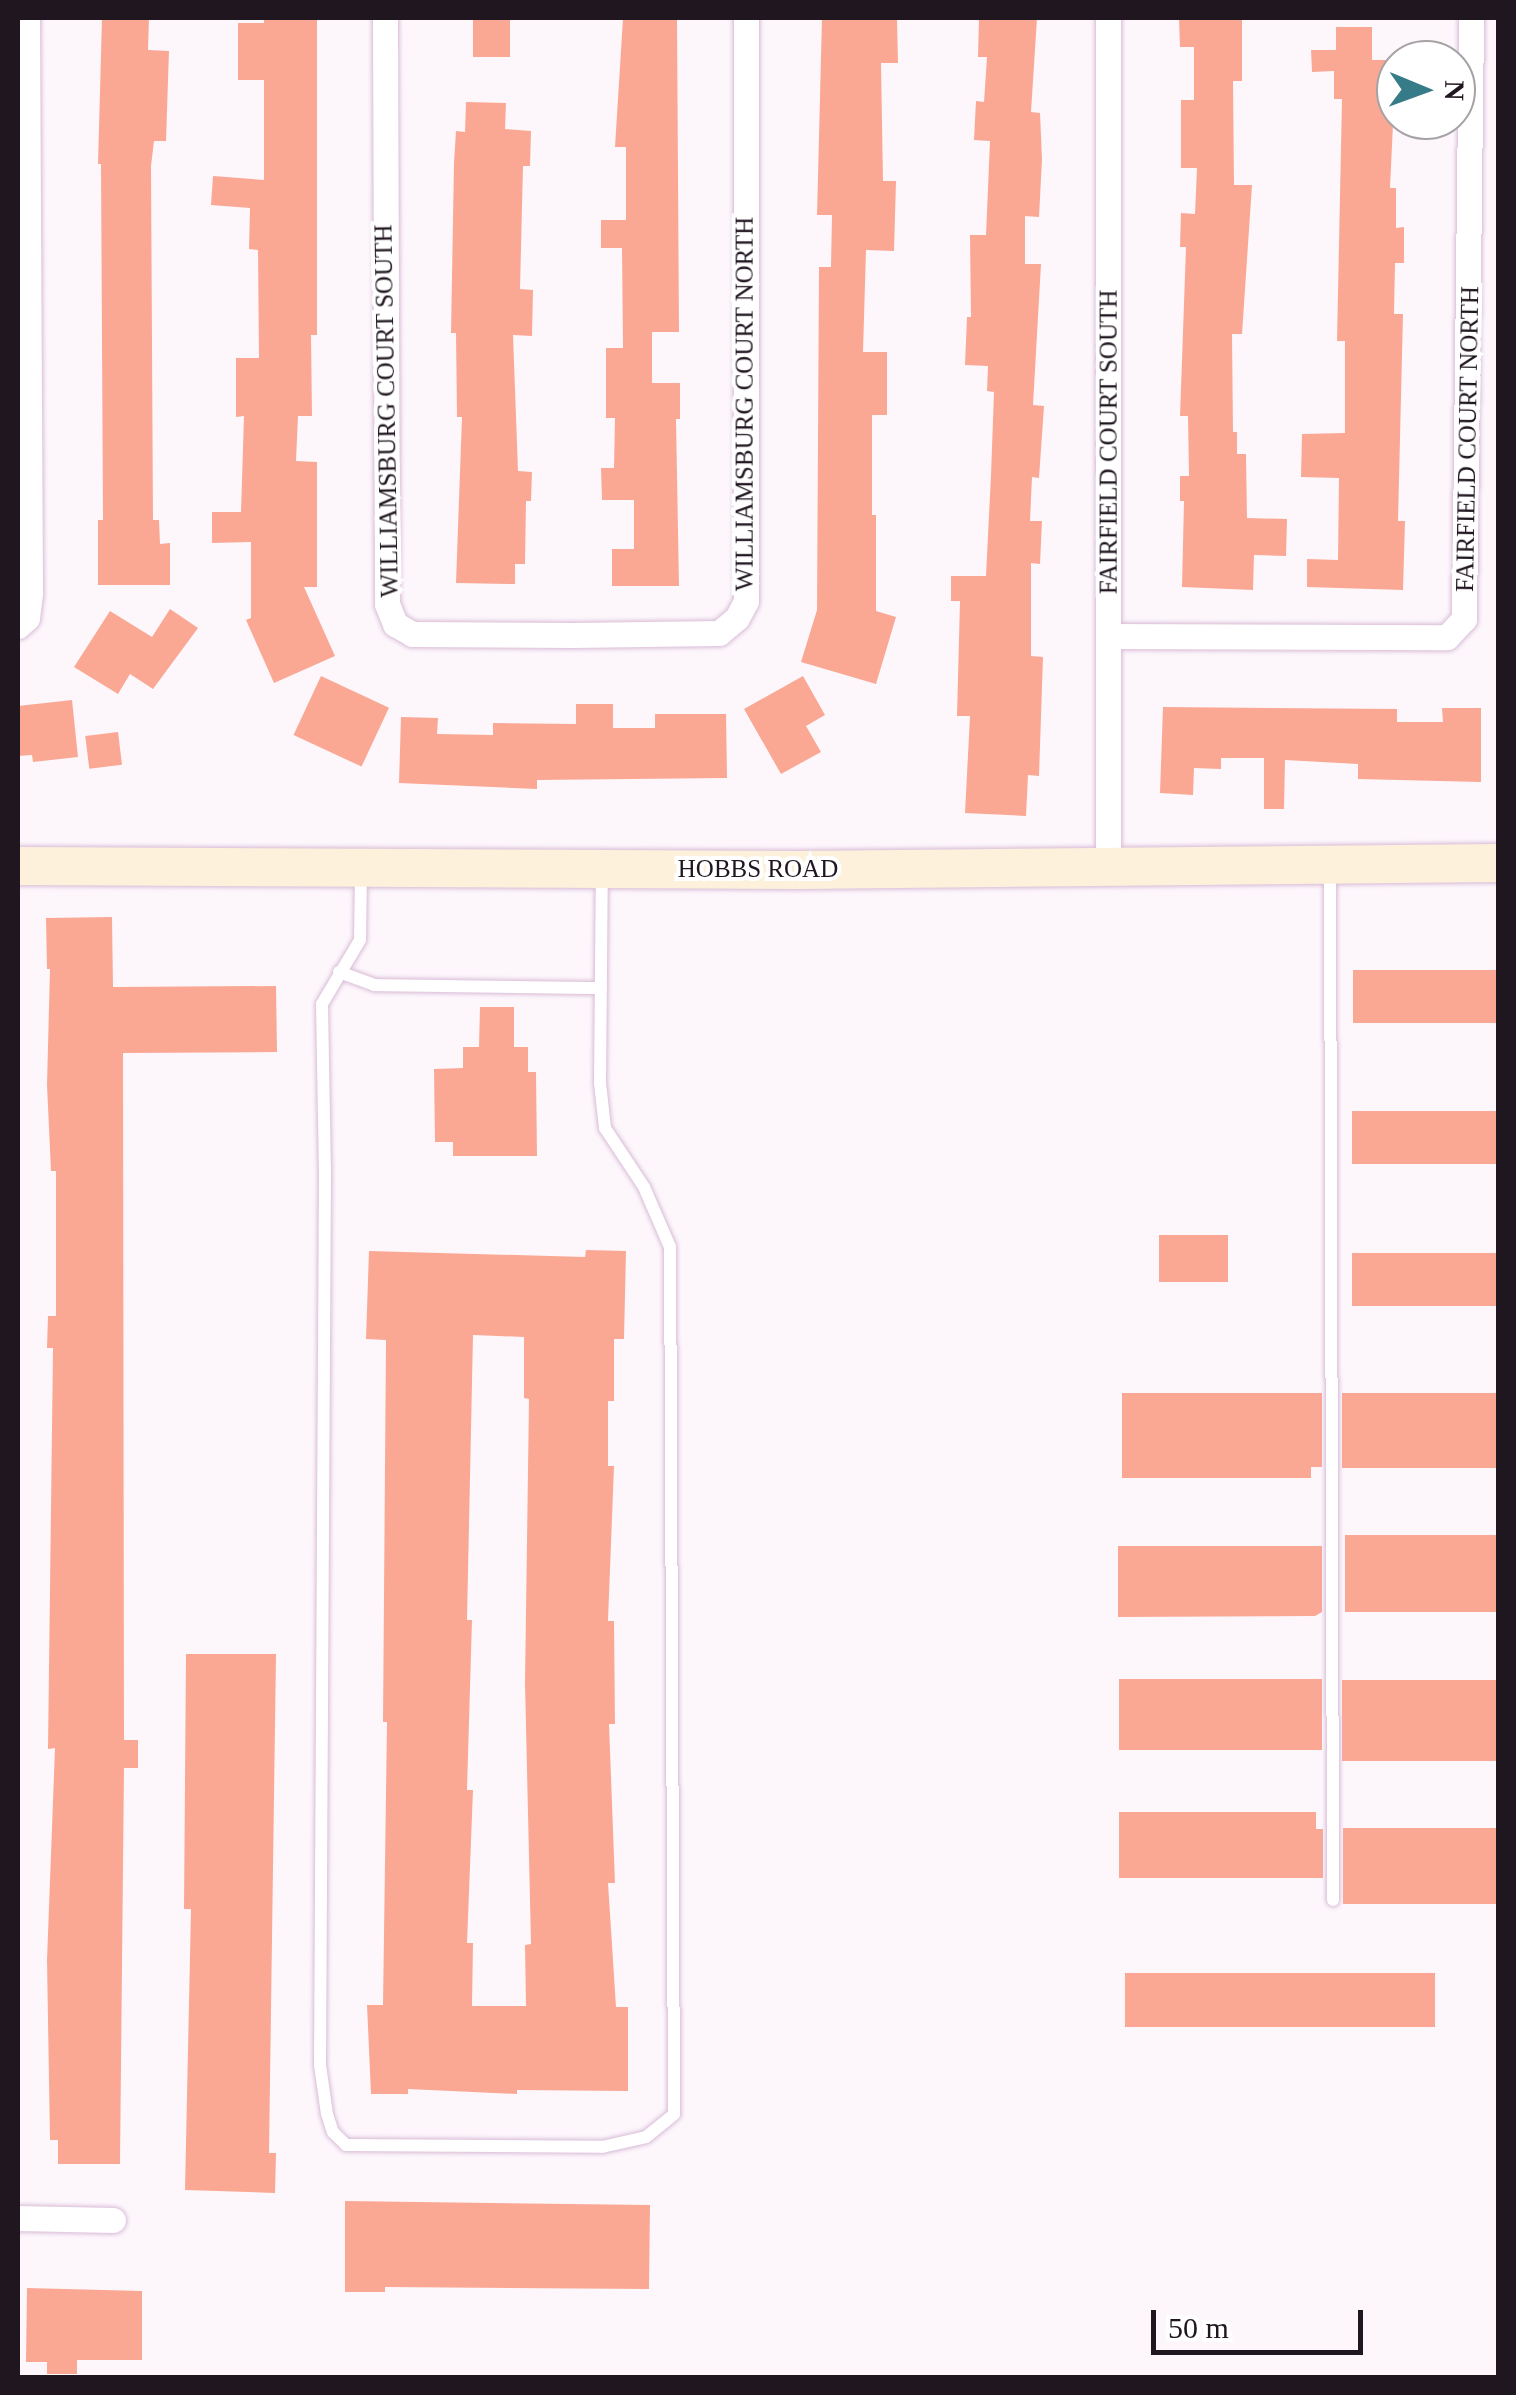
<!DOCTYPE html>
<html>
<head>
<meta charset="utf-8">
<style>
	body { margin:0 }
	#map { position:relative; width:1516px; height:2395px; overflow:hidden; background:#fdf7fc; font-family:Georgia,serif }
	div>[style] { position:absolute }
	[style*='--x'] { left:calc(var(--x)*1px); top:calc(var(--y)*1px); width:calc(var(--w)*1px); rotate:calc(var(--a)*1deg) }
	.building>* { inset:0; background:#faa894; transform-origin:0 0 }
	.roads { filter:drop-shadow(0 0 2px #d9bcd7) drop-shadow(0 0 2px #d9bcd7) }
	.lane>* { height:12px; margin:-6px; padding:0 6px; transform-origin:6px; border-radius:6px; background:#fff }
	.street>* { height:25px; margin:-12.5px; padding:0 12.5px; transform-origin:12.5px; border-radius:12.5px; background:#fff }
	.secondary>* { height:38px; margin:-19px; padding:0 19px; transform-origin:19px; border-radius:19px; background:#fdf1dc }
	span { translate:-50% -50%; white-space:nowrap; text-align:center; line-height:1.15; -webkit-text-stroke:8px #fff; paint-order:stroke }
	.street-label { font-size:25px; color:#201620 }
	.frame { position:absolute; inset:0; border:20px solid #201620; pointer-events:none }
	.north { position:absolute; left:1376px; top:40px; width:100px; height:100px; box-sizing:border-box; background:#fff; border:2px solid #a6a2a6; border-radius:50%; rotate:91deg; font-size:28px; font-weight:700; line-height:40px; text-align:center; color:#201620 }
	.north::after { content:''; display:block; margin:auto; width:35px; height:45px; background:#357b88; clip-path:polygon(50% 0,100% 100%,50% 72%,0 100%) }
	.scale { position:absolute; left:1151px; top:2310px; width:212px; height:45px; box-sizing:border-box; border:5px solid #201620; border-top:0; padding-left:12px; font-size:30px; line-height:35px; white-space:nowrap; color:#201620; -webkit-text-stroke:8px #fff; paint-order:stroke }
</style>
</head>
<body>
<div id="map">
	<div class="building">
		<i style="clip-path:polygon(102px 18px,149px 18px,148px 50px,169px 51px,166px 141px,154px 141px,151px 166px,153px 520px,159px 520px,160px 544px,170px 543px,170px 585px,98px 585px,98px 520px,103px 520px,101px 164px,98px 164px)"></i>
		<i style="clip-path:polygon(264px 18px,317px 18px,317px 335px,311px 335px,312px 416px,298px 416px,296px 461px,317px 462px,317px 587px,304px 587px,335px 656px,274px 683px,246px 620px,251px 618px,251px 542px,212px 543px,212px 512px,241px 512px,244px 416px,236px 417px,236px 358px,259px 358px,258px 250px,249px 249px,250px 208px,211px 205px,213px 176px,264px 180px,264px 80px,238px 80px,238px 23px,264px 23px)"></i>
		<i style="left:473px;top:18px;width:37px;height:39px"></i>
		<i style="clip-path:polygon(623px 18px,677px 18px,679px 332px,652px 332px,652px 383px,680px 383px,680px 419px,676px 419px,679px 586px,612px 586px,612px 549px,634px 549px,634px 500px,602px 500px,601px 468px,614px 468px,615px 418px,606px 418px,606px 348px,623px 348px,622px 248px,601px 248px,601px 220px,626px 220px,626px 147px,615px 147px)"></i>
		<i style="clip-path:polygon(822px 18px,897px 18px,898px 63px,881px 63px,883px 181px,896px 181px,894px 251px,866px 250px,863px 352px,887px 352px,887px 415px,872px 415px,872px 515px,876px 515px,876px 611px,896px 617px,876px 684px,801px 662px,817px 610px,819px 267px,831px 267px,832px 215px,817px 215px)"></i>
		<i style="clip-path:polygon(979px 18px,1037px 18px,1031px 112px,1040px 113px,1042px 159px,1039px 217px,1025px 216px,1025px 264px,1041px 264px,1033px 405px,1044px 406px,1039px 478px,1032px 477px,1030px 521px,1042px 521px,1040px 564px,1031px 563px,1031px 656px,1043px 657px,1039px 776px,1028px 775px,1026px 816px,965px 813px,970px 716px,957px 716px,960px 601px,951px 601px,951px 576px,986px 576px,991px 475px,994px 392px,987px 391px,988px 366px,965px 365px,967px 317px,971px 317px,970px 235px,986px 235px,990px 141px,974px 140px,976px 101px,984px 102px,987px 57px,978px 57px)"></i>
		<i style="clip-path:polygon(1179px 18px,1242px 18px,1242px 81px,1233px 81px,1234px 185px,1252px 185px,1242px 334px,1232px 334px,1233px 432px,1237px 432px,1237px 454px,1246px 454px,1247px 518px,1287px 519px,1286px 556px,1254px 555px,1253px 590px,1182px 587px,1184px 501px,1180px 501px,1180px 476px,1189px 476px,1188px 416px,1180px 416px,1186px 247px,1180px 247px,1181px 213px,1195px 214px,1197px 168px,1181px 168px,1181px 100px,1194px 100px,1194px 47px,1180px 47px)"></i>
		<i style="clip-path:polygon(1336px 27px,1372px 27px,1372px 60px,1396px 60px,1390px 188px,1396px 188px,1396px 228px,1404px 227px,1404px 263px,1395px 263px,1394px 314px,1403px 314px,1398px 521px,1405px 521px,1403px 590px,1307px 587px,1307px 559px,1338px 560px,1339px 478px,1301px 477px,1302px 434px,1345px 433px,1345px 341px,1337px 341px,1342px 99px,1334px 99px,1334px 71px,1312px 72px,1311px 50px,1336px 50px)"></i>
		<i style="clip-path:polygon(466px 102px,506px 103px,505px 129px,531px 131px,530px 166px,523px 166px,520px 289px,533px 290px,532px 336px,513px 335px,518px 471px,532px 472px,531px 501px,526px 501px,525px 564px,515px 564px,515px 584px,456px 583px,462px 417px,457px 417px,456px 333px,451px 333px,454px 163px,456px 131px,465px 132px)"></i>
		<i style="clip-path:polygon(170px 609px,198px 628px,153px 689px,130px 674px,118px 694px,74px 667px,110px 611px,152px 637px)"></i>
		<i style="left:321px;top:676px;width:75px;height:65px;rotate:25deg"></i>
		<i style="clip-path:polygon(803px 676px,825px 715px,806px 726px,821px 752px,781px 774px,744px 709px)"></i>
		<i style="clip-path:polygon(72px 700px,78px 757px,33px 762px,32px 755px,18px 756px,18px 706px)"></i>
		<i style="clip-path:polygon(576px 704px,613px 704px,613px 728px,655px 728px,655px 714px,726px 714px,727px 778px,537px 780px,537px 789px,399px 783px,401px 717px,438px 718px,437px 734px,493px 735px,493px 723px,576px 724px)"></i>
		<i style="clip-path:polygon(1163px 707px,1397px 709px,1397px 722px,1443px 722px,1442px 708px,1481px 708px,1481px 782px,1358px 779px,1358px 764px,1285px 760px,1284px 809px,1264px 809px,1264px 758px,1221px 758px,1221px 769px,1194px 768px,1193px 795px,1160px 793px)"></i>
		<i style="left:118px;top:732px;width:33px;height:33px;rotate:83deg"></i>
		<i style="clip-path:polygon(112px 917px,113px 987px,276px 986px,277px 1052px,123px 1053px,124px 1740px,138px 1740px,138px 1768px,124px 1768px,120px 2164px,58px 2164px,58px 2140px,50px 2140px,47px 1960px,55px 1748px,48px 1749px,53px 1348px,47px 1348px,48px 1316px,56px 1316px,56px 1171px,51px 1171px,47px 1085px,50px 969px,47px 969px,46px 918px)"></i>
		<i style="left:1353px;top:970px;width:145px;height:53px"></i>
		<i style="clip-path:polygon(480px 1007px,514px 1007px,514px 1047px,528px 1047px,528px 1072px,536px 1072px,537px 1156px,453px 1156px,453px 1142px,435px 1142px,434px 1069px,463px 1068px,463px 1047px,479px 1047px)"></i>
		<i style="left:1352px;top:1111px;width:146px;height:53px"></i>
		<i style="left:1159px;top:1235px;width:69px;height:47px"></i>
		<i style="clip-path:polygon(evenodd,586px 1250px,626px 1251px,624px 1339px,614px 1339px,614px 1401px,608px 1401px,608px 1466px,614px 1466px,608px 1621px,614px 1621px,615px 1724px,609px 1724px,615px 1883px,608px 1883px,616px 2007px,628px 2007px,628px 2091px,517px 2090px,517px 2094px,408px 2089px,408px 2094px,371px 2094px,367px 2005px,383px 2005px,387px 1722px,383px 1722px,386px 1340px,366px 1339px,369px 1251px,585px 1257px,586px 1250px,473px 1335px,524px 1337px,524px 1398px,529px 1399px,525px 1683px,531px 1944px,525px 1945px,526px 2006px,472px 2006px,473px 1943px,467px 1943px,473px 1790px,467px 1790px,472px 1620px,467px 1620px,473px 1335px)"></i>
		<i style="left:1498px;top:1253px;width:53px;height:146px;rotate:90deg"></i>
		<i style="clip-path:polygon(1122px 1393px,1322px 1393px,1322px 1467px,1311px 1467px,1311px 1478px,1122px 1478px)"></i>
		<i style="left:1342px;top:1393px;width:156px;height:75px"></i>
		<i style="left:1345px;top:1535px;width:153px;height:77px"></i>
		<i style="clip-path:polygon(1118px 1546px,1322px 1546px,1322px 1612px,1315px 1616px,1118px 1617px)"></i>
		<i style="clip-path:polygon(186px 1654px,276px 1654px,269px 2153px,276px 2153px,275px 2193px,185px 2190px,191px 1909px,184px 1909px)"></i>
		<i style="left:1119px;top:1679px;width:203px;height:71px"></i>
		<i style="left:1342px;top:1680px;width:156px;height:81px"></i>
		<i style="clip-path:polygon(1119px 1812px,1316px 1812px,1316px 1829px,1323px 1829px,1323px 1878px,1119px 1878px)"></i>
		<i style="left:1498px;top:1828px;width:76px;height:155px;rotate:90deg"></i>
		<i style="left:1125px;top:1973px;width:310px;height:54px"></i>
		<i style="clip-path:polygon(345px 2201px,650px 2205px,649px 2289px,385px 2287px,385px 2292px,345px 2292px)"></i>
		<i style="clip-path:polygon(27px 2288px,142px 2291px,142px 2360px,77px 2360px,77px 2374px,47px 2374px,47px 2362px,26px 2362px)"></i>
	</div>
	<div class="roads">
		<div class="lane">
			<i style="--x:1330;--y:867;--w:1033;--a:89.83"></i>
			<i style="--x:361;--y:870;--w:70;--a:90.8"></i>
			<i style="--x:360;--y:940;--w:74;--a:120.7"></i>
			<i style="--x:322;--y:1004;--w:165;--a:89"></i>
			<i style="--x:325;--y:1169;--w:896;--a:90.32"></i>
			<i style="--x:320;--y:2065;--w:49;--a:81.9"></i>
			<i style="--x:327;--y:2114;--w:19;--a:72"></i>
			<i style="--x:333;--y:2132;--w:18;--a:45"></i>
			<i style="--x:346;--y:2145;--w:256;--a:0.4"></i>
			<i style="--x:602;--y:2147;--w:45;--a:-12.8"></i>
			<i style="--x:646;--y:2137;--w:36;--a:-39"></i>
			<i style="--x:674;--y:2114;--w:867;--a:-90.26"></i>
			<i style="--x:670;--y:1247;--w:65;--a:-113.4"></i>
			<i style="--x:644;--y:1187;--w:71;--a:-123.5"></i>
			<i style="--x:605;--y:1128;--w:45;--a:-96.3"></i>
			<i style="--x:600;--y:1083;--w:212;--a:-89.5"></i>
			<i style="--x:339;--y:972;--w:37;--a:20"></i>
			<i style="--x:374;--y:985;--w:227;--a:0.8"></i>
		</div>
		<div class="street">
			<i style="--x:385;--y:18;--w:586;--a:89.8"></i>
			<i style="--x:387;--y:604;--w:22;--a:68"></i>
			<i style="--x:395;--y:624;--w:20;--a:30"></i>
			<i style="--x:412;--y:634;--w:160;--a:0.4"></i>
			<i style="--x:572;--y:635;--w:147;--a:-0.8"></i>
			<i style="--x:719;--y:633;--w:23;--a:-40"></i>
			<i style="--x:737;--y:618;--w:19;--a:-62"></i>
			<i style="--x:746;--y:601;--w:583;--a:-90"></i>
			<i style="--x:18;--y:626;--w:12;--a:-42"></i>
			<i style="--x:27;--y:618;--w:26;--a:-83"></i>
			<i style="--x:30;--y:592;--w:574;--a:-90.3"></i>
			<i style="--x:1109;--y:636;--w:338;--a:0.2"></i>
			<i style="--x:1447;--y:637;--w:25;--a:-47"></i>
			<i style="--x:1464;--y:619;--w:601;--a:-89.33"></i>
			<i style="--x:1108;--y:866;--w:848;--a:-90"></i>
			<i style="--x:18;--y:2218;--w:95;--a:1.2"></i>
		</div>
		<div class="secondary">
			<i style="--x:18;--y:866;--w:781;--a:0.29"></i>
			<i style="--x:799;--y:870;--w:699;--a:-0.57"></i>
		</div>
	</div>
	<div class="street-label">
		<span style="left:745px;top:404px;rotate:-90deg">WILLIAMSBURG COURT NORTH</span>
		<span style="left:387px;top:411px;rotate:-91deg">WILLIAMSBURG COURT SOUTH</span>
		<span style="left:1468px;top:439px;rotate:-89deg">FAIRFIELD COURT NORTH</span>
		<span style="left:1109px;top:442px;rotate:-90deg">FAIRFIELD COURT SOUTH</span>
		<span style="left:758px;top:869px">HOBBS ROAD</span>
	</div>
	<div class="frame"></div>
	<div class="north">N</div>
	<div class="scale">50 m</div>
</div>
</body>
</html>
